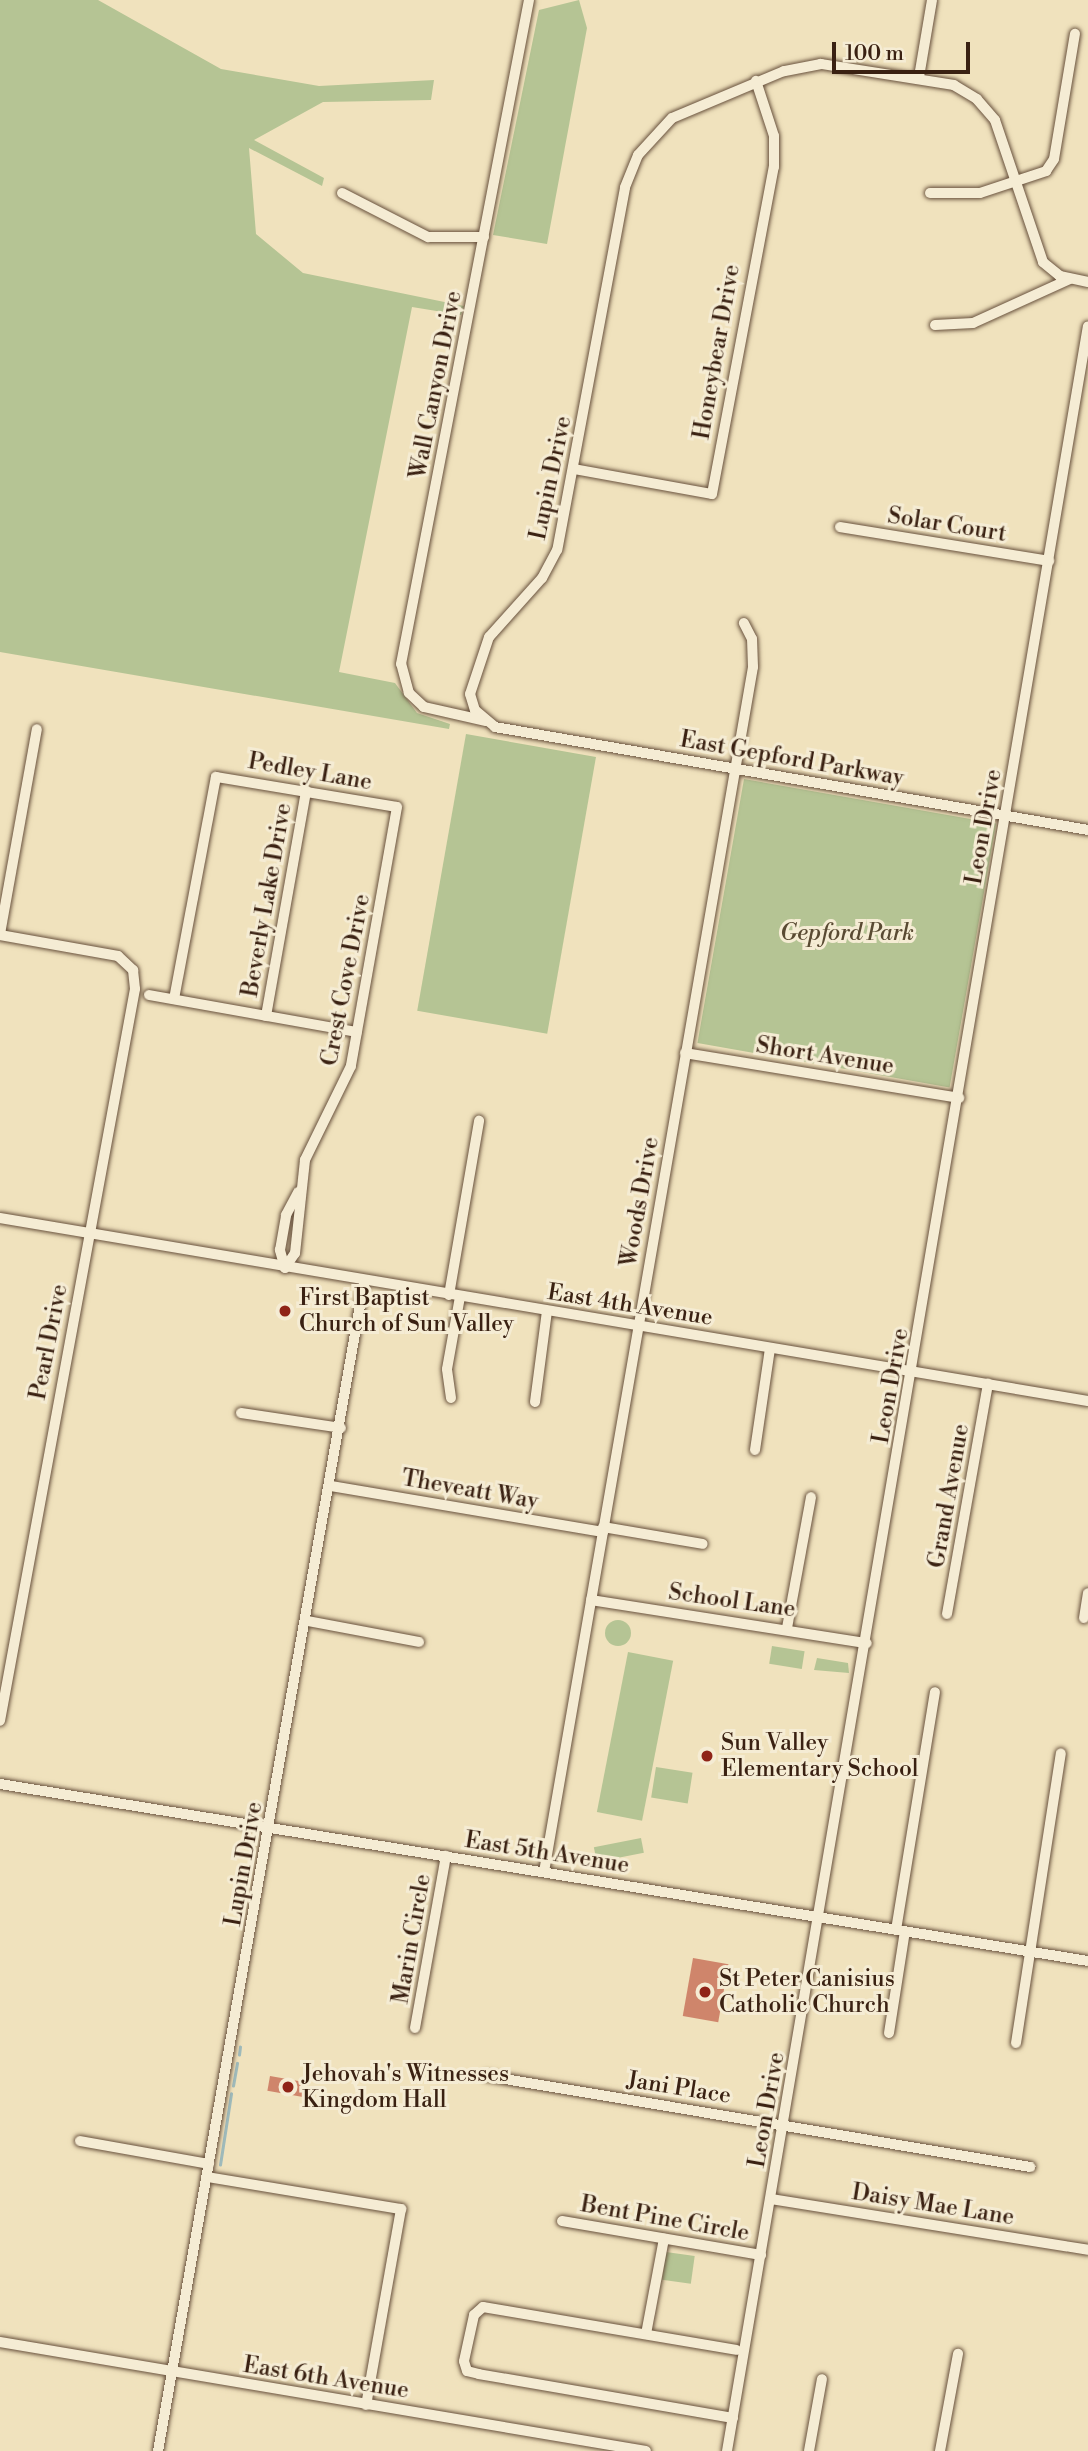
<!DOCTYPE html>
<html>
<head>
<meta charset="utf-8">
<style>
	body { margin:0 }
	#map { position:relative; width:1088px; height:2451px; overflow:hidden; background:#f0e2bd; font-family:"Libre Bodoni",serif }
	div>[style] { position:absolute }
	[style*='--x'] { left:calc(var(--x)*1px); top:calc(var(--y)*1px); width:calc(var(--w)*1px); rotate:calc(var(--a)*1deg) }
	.green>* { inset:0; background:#b5c494; transform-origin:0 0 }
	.round { border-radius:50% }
	.stream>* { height:2.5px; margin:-1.25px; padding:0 1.25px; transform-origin:1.25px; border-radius:1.25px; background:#9fbbbc }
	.building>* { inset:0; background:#cf856b; transform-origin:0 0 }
	.roads { filter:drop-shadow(0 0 2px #68513d) drop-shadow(0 0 2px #68513d) }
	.minor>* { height:10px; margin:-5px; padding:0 5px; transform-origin:5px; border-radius:5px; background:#f5ecd4 }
	.dots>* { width:19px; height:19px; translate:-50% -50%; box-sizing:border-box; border:4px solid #f5ecd4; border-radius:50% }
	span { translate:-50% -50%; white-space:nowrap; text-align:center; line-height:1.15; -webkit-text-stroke:6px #f5ecd4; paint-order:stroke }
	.street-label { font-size:23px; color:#3a2112 }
	.park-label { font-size:23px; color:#594a32; font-style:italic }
	.poi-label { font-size:23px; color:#3a2112 }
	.left { translate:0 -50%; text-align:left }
	.scale { position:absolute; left:832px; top:42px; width:138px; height:32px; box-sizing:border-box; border:4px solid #3a2112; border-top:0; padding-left:9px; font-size:21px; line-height:24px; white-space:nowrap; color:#3a2112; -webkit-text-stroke:5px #f5ecd4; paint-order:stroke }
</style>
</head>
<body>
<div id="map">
	<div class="green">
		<i style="clip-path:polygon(0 0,98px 0,221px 69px,319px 86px,434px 80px,431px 100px,323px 102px,254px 140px,324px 178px,322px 186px,249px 148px,256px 234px,303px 273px,464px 306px,461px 315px,412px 307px,339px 672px,395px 683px,417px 713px,450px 724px,449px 729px,0 652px)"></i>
		<i style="clip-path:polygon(579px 0,587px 28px,547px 244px,493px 235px,539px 10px)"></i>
		<i style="left:466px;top:734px;width:132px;height:281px;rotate:10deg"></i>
		<i style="left:744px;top:779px;width:256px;height:268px;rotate:10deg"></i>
		<i class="round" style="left:605px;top:1620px;width:26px;height:26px"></i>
		<i style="left:772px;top:1646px;width:33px;height:18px;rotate:9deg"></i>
		<i style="left:628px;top:1652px;width:46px;height:163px;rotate:11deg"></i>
		<i style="clip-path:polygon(817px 1658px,848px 1663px,849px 1673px,814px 1670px)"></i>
		<i style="left:656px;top:1767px;width:37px;height:31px;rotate:9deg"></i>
		<i style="left:641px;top:1838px;width:15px;height:48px;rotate:79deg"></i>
		<i style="left:666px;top:2252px;width:29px;height:28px;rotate:8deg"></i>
	</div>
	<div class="stream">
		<i style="--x:239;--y:2055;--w:8;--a:-83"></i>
		<i style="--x:233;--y:2086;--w:23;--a:-80"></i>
		<i style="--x:220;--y:2165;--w:72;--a:-81.2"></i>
	</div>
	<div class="building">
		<i style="left:693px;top:1958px;width:36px;height:59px;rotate:10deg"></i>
		<i style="left:270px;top:2076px;width:39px;height:15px;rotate:10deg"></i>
	</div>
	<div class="roads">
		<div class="minor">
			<i style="--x:919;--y:77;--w:78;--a:-80.4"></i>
			<i style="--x:342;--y:193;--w:97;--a:27.1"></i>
			<i style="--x:428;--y:237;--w:56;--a:0"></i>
			<i style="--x:930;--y:193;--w:50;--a:0"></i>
			<i style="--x:980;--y:193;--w:70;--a:-18.4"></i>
			<i style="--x:1046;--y:171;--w:14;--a:-56"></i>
			<i style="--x:1054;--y:159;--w:127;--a:-80.5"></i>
			<i style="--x:1088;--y:282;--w:29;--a:-168"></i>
			<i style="--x:1060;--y:276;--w:22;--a:-141"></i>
			<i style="--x:1043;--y:262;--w:150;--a:-108.7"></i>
			<i style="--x:995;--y:120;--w:28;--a:-131"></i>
			<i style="--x:977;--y:99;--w:27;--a:-149"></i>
			<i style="--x:954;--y:85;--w:135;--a:-171"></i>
			<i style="--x:821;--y:64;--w:38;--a:169"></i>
			<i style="--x:784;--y:71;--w:121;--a:157.2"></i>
			<i style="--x:672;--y:118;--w:50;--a:132.6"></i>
			<i style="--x:638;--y:155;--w:35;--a:112"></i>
			<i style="--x:625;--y:188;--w:368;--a:100.6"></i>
			<i style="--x:557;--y:550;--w:32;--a:118"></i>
			<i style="--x:542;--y:578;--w:79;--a:131.9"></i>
			<i style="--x:489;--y:637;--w:60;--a:108.4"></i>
			<i style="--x:470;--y:694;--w:17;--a:73"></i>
			<i style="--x:475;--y:710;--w:26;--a:40"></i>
			<i style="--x:495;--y:727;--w:602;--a:9.85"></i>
			<i style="--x:935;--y:325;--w:38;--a:-3"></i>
			<i style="--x:973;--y:323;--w:107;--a:-24.4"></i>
			<i style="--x:574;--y:469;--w:140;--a:10.3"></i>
			<i style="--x:712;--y:494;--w:333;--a:-79.3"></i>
			<i style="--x:774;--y:167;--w:31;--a:-90"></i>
			<i style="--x:774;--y:136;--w:58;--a:-108.1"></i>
			<i style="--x:840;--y:527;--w:212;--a:9.2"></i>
			<i style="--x:486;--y:721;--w:64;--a:-167.3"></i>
			<i style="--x:424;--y:707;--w:21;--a:-137"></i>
			<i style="--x:409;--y:693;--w:30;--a:-105"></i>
			<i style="--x:401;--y:664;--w:676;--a:-79.09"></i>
			<i style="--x:0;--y:934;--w:208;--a:-79.8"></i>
			<i style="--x:0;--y:935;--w:120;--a:10.1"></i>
			<i style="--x:118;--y:956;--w:21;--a:43"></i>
			<i style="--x:133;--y:970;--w:19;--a:84"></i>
			<i style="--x:135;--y:989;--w:744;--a:100.45"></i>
			<i style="--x:149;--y:995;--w:211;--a:10.1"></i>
			<i style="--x:174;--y:999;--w:226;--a:-79.3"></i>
			<i style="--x:216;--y:777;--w:183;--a:9.4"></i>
			<i style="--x:397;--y:807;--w:263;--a:100.1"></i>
			<i style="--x:351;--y:1066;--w:105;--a:116.1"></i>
			<i style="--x:305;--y:1160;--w:94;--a:96.1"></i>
			<i style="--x:295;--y:1253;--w:18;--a:124"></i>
			<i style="--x:266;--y:1016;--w:229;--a:-79.9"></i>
			<i style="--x:685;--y:1053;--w:278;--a:9.3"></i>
			<i style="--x:0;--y:1218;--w:1103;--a:9.55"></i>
			<i style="--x:285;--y:1268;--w:19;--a:-106"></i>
			<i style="--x:280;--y:1250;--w:36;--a:-80"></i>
			<i style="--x:286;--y:1215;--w:26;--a:-62"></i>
			<i style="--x:449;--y:1295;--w:177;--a:-80.2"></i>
			<i style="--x:451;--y:1398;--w:29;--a:-98"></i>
			<i style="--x:447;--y:1369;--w:73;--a:-79.8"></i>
			<i style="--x:535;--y:1402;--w:92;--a:-82.5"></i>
			<i style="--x:241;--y:1413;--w:101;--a:8.5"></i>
			<i style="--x:755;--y:1450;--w:103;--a:-81.6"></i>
			<i style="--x:331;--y:1486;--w:276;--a:9.6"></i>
			<i style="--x:603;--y:1527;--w:101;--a:9.6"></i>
			<i style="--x:591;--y:1600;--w:279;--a:8.9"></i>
			<i style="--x:947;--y:1614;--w:234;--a:-79.9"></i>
			<i style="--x:1084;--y:1618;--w:25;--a:-81"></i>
			<i style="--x:308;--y:1621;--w:113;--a:10.7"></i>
			<i style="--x:787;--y:1628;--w:133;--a:-79.6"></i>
			<i style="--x:0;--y:1784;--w:1102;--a:9.24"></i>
			<i style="--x:544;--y:1872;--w:1223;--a:-80.16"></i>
			<i style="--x:753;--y:667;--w:28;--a:-92"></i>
			<i style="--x:752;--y:639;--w:18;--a:-117"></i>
			<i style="--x:896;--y:1930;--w:241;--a:-80.7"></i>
			<i style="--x:415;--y:2028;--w:175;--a:-79.8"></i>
			<i style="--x:889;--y:2033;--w:103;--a:-81.1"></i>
			<i style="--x:1016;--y:2043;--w:293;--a:-81.2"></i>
			<i style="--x:487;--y:2076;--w:551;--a:9.51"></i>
			<i style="--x:80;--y:2141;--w:131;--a:10.1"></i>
			<i style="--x:207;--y:2177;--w:197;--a:9.4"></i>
			<i style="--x:401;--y:2209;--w:199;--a:100.1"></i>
			<i style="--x:771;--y:2199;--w:321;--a:9.1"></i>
			<i style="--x:562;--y:2221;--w:202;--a:9.7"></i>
			<i style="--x:646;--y:2334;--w:97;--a:-79.3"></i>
			<i style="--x:0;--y:2342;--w:655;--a:9.58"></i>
			<i style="--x:733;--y:2418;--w:258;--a:-170.2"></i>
			<i style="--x:479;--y:2374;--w:12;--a:-166"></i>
			<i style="--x:467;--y:2371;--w:10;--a:-107"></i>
			<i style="--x:464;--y:2361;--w:47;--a:-77.7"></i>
			<i style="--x:474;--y:2315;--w:12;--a:-42"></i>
			<i style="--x:483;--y:2307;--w:257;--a:9.6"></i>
			<i style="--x:158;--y:2451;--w:1186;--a:-80"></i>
			<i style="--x:727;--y:2451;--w:2155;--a:-80.36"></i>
			<i style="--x:809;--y:2451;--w:73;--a:-79.8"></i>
			<i style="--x:940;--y:2451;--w:99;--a:-79.5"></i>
		</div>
	</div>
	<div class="dots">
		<i style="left:285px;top:1311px;background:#8f2418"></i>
		<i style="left:707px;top:1756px;background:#8f2418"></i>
		<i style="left:705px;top:1992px;background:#8f2418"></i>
		<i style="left:288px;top:2087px;background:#8f2418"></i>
	</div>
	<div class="street-label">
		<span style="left:717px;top:352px;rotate:-80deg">Honeybear Drive</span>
		<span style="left:436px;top:385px;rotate:-79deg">Wall Canyon Drive</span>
		<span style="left:551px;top:478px;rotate:-78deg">Lupin Drive</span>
		<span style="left:947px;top:525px;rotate:9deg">Solar Court</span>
		<span style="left:792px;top:759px;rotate:10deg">East Gepford Parkway</span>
		<span style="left:310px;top:772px;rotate:10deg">Pedley Lane</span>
		<span style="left:984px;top:827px;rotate:-80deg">Leon Drive</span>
		<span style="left:267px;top:900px;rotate:-80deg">Beverly Lake Drive</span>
		<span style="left:346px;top:980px;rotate:-79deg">Crest Cove Drive</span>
		<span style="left:825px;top:1056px;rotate:9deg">Short Avenue</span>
		<span style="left:640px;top:1202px;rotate:-80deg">Woods Drive</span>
		<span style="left:630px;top:1305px;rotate:9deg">East 4th Avenue</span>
		<span style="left:49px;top:1342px;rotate:-79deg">Pearl Drive</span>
		<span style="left:891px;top:1386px;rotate:-80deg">Leon Drive</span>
		<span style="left:470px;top:1490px;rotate:10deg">Theveatt Way</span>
		<span style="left:949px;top:1496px;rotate:-80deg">Grand Avenue</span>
		<span style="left:732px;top:1601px;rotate:8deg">School Lane</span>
		<span style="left:547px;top:1853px;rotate:9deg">East 5th Avenue</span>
		<span style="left:244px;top:1864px;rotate:-80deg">Lupin Drive</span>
		<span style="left:412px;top:1939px;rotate:-80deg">Marin Circle</span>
		<span style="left:679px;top:2088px;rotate:9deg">Jani Place</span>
		<span style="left:767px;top:2110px;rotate:-80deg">Leon Drive</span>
		<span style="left:933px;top:2205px;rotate:9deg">Daisy Mae Lane</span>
		<span style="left:665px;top:2219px;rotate:10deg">Bent Pine Circle</span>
		<span style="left:326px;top:2378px;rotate:9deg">East 6th Avenue</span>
	</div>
	<div class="park-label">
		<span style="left:847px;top:933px">Gepford Park</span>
	</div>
	<div class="poi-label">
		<span class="left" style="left:299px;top:1311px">First Baptist<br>Church of Sun Valley</span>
		<span class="left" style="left:721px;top:1756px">Sun Valley<br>Elementary School</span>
		<span class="left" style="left:719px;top:1992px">St Peter Canisius<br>Catholic Church</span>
		<span class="left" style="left:302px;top:2087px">Jehovah's Witnesses<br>Kingdom Hall</span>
	</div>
	<div class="scale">100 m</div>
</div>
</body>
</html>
